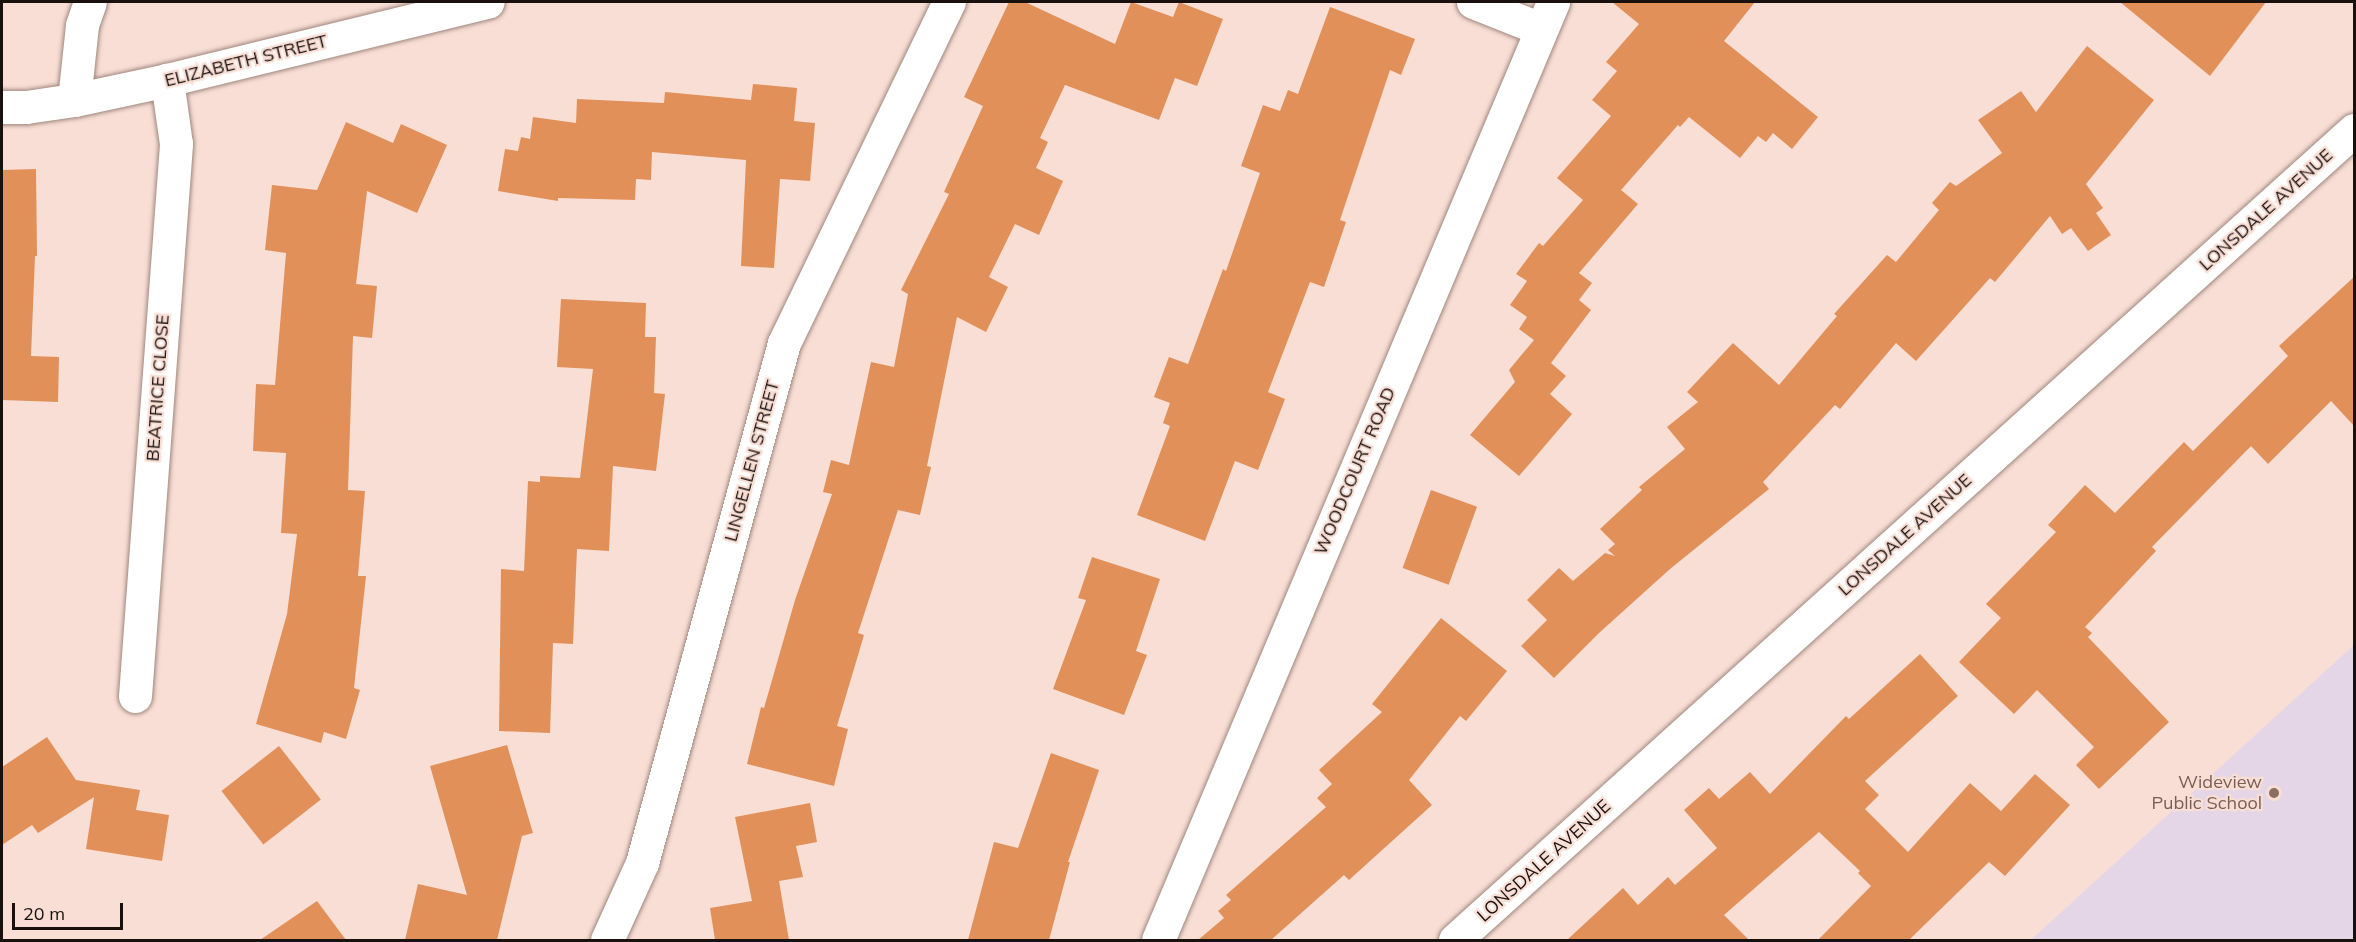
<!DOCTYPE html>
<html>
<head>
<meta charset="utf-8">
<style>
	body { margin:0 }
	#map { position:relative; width:2356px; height:942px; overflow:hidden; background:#f8ded5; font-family:Mulish,sans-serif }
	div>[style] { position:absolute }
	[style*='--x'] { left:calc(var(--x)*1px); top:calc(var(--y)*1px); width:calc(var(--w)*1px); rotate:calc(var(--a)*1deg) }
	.education>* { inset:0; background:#e4d5e7 }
	.building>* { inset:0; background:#e2905a; transform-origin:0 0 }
	.roads { filter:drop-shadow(0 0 2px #9f877e) drop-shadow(0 0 2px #9f877e) }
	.minor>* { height:33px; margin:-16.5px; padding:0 16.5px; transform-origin:16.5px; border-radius:16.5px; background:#fff }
	.dots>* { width:16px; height:16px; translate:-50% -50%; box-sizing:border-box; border:3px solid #f8ded5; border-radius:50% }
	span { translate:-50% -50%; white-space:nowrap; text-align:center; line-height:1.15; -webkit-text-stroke:4.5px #f8ded5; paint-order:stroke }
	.street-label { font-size:18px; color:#19110e }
	.education-label { font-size:18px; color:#785e54 }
	.right { translate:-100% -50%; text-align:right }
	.frame { position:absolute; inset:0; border:3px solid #19110e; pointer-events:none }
	.scale { position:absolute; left:12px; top:903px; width:111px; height:27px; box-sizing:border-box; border:3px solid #19110e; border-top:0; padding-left:8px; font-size:18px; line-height:21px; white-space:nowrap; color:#19110e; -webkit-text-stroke:4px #f8ded5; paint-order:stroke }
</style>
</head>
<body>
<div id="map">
	<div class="education">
		<i style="clip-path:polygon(2354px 645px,2354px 940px,2031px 940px)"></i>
	</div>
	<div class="building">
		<i style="clip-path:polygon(1009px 2px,1025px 2px,1115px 44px,1131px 2px,1173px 17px,1179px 2px,1223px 19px,1197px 86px,1175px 78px,1159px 120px,1065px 85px,1040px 138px,1048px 142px,1036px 168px,1063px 181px,1039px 235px,1015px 224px,989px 277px,1008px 287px,986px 332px,957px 317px,927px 466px,931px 467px,920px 515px,898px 510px,858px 633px,864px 635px,837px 726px,848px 729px,834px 786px,747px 764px,761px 707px,764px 708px,795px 600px,832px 494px,823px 492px,831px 460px,849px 465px,871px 362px,894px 367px,908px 294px,901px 290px,949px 194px,944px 192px,983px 106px,964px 97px)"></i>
		<i style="clip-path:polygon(1612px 2px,1755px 2px,1724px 41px,1818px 117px,1792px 149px,1773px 133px,1766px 142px,1758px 136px,1740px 158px,1689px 117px,1680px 127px,1678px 125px,1621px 190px,1638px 204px,1579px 273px,1592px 283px,1579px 300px,1591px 310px,1551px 363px,1566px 376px,1550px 394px,1572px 414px,1519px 476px,1470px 435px,1515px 382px,1509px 370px,1534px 340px,1519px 329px,1527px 317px,1510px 305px,1527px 281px,1516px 274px,1539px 243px,1543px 246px,1583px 200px,1557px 178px,1611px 116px,1592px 100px,1617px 71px,1606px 62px,1639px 24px)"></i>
		<i style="clip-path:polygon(2120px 2px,2266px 2px,2210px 76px)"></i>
		<i style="clip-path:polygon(1330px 7px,1415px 39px,1401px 75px,1390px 70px,1340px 220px,1346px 222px,1324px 287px,1310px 282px,1268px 392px,1285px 399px,1258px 470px,1235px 461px,1205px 541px,1137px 515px,1170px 426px,1163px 423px,1170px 403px,1154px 397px,1169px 357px,1188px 364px,1223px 269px,1226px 271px,1260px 173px,1241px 166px,1263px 105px,1280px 111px,1288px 90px,1298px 94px)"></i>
		<i style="clip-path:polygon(2087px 46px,2154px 100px,2086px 184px,2103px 208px,2096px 213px,2111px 235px,2088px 251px,2071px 228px,2062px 234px,2050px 216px,1995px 282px,1990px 278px,1916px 361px,1896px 343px,1840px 409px,1835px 405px,1763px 482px,1769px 489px,1670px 569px,1599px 633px,1554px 678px,1521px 646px,1547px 620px,1527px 600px,1559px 568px,1573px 581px,1605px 553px,1615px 556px,1608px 550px,1615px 544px,1600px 529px,1642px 490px,1639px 487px,1685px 449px,1667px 427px,1698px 402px,1687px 392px,1733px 343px,1779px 385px,1837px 316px,1834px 314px,1887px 255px,1896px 262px,1939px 210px,1932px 203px,1950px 182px,1956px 186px,2002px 153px,1978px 120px,2021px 91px,2036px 112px)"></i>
		<i style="clip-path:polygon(753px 84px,797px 88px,794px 121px,815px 123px,810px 181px,780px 179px,774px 268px,741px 266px,746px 160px,652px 152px,651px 180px,636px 179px,635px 200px,558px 198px,558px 201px,498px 191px,505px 149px,518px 151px,521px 137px,530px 139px,533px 117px,576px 123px,577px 99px,664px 103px,665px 92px,751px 100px)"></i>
		<i style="clip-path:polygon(346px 122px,393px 143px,401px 124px,447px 145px,417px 213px,367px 191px,356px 284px,377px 286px,372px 338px,353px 336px,348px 490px,365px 491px,358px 576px,366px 576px,354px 688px,360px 690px,346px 739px,324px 732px,321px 743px,256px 724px,287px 614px,297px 534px,281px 533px,286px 453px,253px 451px,256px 384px,275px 385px,286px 253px,265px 250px,272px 185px,317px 190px)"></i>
		<i style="clip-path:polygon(36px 169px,37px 256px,35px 256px,31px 356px,59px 357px,58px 402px,2px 400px,2px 170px)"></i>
		<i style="clip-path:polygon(2355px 276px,2355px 427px,2331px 401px,2268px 464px,2251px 446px,2152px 547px,2156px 551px,2085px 627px,2092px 633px,2088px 637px,2169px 722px,2099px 789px,2076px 765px,2094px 747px,2037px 690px,2014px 714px,1959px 662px,2001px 618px,1986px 604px,2056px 532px,2048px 525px,2085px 485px,2115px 513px,2184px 442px,2193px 451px,2288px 356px,2279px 346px)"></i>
		<i style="clip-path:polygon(561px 299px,646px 303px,645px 337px,656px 337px,654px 393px,665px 394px,656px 471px,613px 466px,609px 551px,577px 549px,573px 644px,553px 643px,550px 733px,499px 731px,501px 569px,524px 571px,528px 481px,540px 482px,540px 476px,580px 478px,593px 369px,557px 367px)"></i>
		<i style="left:1431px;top:490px;width:49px;height:83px;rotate:20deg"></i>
		<i style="clip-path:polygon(1092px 557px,1160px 579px,1136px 651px,1147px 655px,1124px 715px,1053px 689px,1086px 600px,1078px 598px)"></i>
		<i style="clip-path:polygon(1441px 618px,1507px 671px,1466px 721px,1460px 716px,1409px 780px,1432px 805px,1349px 880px,1344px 875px,1271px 940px,1198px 940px,1224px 918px,1218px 911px,1231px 900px,1226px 895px,1326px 807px,1317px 798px,1332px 784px,1319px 770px,1382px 712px,1372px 704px)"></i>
		<i style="clip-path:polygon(1920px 654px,1958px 696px,1865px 781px,1879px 795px,1865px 809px,1908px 852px,1970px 783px,2001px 811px,2035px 774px,2070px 805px,2005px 876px,1989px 862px,1909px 940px,1818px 940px,1871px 886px,1858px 873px,1860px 871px,1819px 832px,1724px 915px,1749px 940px,1567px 940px,1623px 888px,1638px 905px,1668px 877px,1675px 885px,1717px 848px,1684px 810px,1709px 788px,1719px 799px,1750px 772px,1770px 794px,1846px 716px,1849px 719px)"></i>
		<i style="clip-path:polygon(47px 737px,76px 780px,140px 790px,136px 810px,169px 815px,162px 861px,86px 849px,94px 797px,38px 833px,32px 825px,2px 845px,2px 767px)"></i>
		<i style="clip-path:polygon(507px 745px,533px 833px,522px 836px,497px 940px,405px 940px,418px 884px,467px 895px,430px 766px)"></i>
		<i style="left:279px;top:746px;width:68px;height:73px;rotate:52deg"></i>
		<i style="clip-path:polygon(1051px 753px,1099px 770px,1068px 862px,1070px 862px,1049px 940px,968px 940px,994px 842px,1018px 848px)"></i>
		<i style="clip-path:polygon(810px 803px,817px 842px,796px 846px,803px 877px,779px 881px,789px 940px,715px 940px,710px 908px,752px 901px,735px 817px)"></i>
		<i style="clip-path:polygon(317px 901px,346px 940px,260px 940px)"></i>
	</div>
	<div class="roads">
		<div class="minor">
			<i style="--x:1473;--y:2;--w:73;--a:21.7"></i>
			<i style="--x:74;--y:100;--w:75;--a:-83.9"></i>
			<i style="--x:82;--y:25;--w:24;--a:-71"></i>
			<i style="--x:2;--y:107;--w:24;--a:0"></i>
			<i style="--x:26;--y:107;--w:49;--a:-8.3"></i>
			<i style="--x:74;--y:100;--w:95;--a:-12.1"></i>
			<i style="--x:167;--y:80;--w:330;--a:-13.7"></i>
			<i style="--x:135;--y:696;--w:554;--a:-85.75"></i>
			<i style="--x:176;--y:144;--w:65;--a:-98"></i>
			<i style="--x:607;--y:940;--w:85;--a:-65.6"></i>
			<i style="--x:642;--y:863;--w:539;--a:-74.73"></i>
			<i style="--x:784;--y:343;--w:379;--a:-64.2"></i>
			<i style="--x:1158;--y:940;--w:1018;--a:-67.16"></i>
			<i style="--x:1455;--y:940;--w:1210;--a:-42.02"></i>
		</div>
	</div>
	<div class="dots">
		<i style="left:2274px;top:793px;background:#8d6e63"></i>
	</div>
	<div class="street-label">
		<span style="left:246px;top:61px;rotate:-14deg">ELIZABETH STREET</span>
		<span style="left:2266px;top:210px;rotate:-42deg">LONSDALE AVENUE</span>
		<span style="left:158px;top:388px;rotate:-86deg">BEATRICE CLOSE</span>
		<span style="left:752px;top:461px;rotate:-75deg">LINGELLEN STREET</span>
		<span style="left:1355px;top:471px;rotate:-67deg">WOODCOURT ROAD</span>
		<span style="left:1905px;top:535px;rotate:-42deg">LONSDALE AVENUE</span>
		<span style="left:1544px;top:861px;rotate:-42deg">LONSDALE AVENUE</span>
	</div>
	<div class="education-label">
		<span class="right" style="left:2262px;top:793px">Wideview<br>Public School</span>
	</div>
	<div class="frame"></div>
	<div class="scale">20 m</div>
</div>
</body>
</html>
